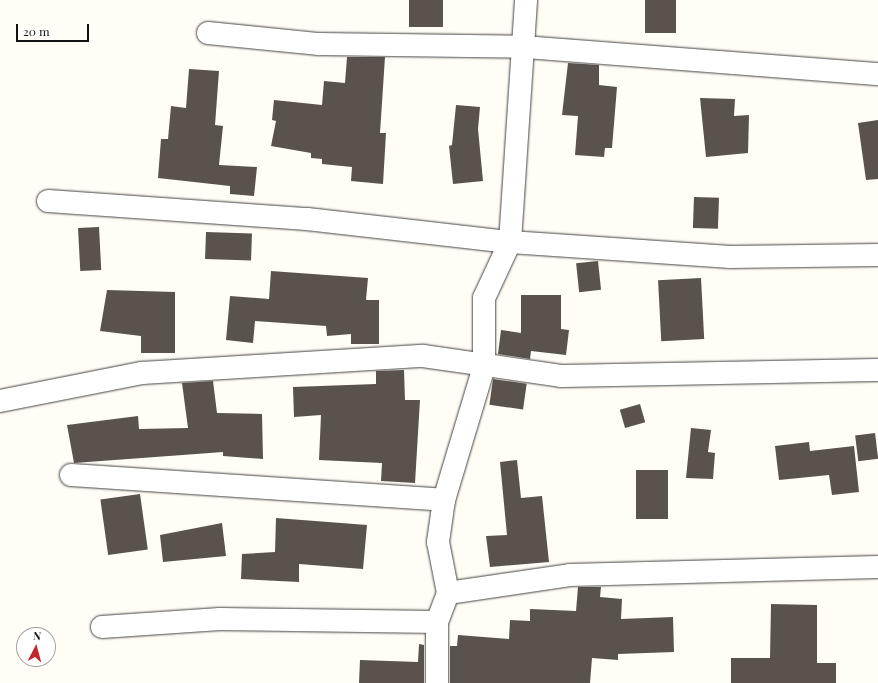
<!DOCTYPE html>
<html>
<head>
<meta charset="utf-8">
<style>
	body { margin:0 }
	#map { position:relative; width:878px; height:683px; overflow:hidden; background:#fffdf5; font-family:"Playfair Display",serif }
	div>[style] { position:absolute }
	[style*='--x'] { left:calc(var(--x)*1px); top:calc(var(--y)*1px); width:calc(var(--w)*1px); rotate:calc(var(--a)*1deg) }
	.building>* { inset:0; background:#5a524d; transform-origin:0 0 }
	.roads { filter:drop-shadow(0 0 1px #444) drop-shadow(0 0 1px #444) }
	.street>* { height:22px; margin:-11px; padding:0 11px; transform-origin:11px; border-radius:11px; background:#fff }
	span { translate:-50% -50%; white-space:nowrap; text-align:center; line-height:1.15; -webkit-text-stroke:4px #fff; paint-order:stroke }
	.north { position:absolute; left:16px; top:627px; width:40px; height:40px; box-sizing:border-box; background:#fff; border:1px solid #a0a0a0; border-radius:50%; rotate:6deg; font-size:11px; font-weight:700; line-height:16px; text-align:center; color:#111 }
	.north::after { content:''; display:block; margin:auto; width:14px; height:18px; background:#c4262e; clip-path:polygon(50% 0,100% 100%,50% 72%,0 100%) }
	.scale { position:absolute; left:16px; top:24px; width:73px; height:18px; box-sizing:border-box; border:2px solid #111; border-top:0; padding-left:5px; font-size:12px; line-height:14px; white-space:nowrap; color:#111; -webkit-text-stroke:3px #fff; paint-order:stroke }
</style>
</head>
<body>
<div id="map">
	<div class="building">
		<i style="left:409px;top:0;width:34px;height:27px"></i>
		<i style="left:645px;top:0;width:31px;height:33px"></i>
		<i style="clip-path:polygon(347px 57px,385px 57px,380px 133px,386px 133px,383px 184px,351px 181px,352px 167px,322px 164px,322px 159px,311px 158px,311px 153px,271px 146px,276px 121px,272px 120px,274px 100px,322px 105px,324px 81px,345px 83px)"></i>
		<i style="clip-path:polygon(568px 63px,599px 65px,599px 85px,617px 87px,612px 148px,605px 148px,604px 157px,575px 155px,578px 116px,562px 115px)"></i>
		<i style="clip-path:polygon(189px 69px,219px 71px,215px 125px,223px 126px,219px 165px,257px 167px,254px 196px,230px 194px,230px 186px,158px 178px,161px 139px,168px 139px,171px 106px,186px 108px)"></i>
		<i style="clip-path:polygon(700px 98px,735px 99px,734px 116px,749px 115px,748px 153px,706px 157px)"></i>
		<i style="clip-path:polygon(456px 105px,480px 107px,478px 129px,483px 181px,453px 184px,449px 146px,452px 145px)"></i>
		<i style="clip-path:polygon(878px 120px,878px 179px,866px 180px,858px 123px)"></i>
		<i style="left:694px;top:197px;width:25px;height:31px;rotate:2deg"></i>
		<i style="left:99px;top:227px;width:43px;height:21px;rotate:87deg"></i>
		<i style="left:206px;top:232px;width:46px;height:27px;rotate:2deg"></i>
		<i style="left:598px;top:261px;width:29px;height:22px;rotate:84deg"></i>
		<i style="clip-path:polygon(271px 271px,368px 278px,366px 300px,379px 300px,379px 344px,351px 344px,351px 334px,327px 336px,326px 326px,255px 321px,253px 343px,226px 340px,230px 296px,269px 299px)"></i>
		<i style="left:701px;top:278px;width:61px;height:43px;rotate:87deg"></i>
		<i style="clip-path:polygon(107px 290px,175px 292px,175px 353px,141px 353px,141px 336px,100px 331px)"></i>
		<i style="clip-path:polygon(521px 295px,561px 295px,561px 329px,569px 330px,566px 355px,531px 351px,530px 359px,498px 354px,501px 330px,521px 333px)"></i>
		<i style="clip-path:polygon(404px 370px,405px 400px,420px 400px,415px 483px,381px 481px,382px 463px,319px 460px,321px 415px,294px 417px,293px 387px,376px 384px,376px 371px)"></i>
		<i style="left:493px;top:379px;width:34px;height:26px;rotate:8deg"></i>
		<i style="clip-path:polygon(213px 381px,217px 413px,262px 414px,263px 459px,223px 456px,223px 452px,74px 463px,67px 425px,138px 416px,139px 429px,188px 428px,182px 383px)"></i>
		<i style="left:640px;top:404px;width:19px;height:21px;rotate:74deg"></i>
		<i style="clip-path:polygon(691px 428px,711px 430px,708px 452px,715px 453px,713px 479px,686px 478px)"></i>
		<i style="left:875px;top:433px;width:26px;height:20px;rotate:83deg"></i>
		<i style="clip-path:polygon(809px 442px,810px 451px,854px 446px,859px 492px,832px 495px,829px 475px,779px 480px,775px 446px)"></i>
		<i style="clip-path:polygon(517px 460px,521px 498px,542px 496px,549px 562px,490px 567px,486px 536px,507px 535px,500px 462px)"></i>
		<i style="left:636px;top:470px;width:32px;height:49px"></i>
		<i style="left:140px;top:494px;width:56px;height:40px;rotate:82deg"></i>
		<i style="clip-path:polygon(276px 518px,367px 525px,363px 569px,299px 564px,299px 582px,241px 579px,242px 554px,275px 552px)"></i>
		<i style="clip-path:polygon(222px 523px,226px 556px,163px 562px,160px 535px)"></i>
		<i style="clip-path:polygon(578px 587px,601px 587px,600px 597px,622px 599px,621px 619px,673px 617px,674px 652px,618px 654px,618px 660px,592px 658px,590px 683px,450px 683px,450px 646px,457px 646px,458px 635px,509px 639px,510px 620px,530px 621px,530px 609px,576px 611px)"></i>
		<i style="clip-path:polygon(771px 604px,817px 605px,817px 663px,836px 663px,836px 683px,731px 683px,731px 658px,770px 658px)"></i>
		<i style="clip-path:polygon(419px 644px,424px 645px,424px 683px,359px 683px,360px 660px,418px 662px)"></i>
	</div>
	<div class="roads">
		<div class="street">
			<i style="--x:208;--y:33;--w:112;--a:5.7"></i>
			<i style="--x:319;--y:44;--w:205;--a:0.8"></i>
			<i style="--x:524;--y:47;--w:355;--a:4.4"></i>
			<i style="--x:48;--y:201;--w:260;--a:4"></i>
			<i style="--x:307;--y:219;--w:204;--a:6.5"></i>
			<i style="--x:510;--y:242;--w:221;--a:3.9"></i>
			<i style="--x:730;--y:257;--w:148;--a:-0.8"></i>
			<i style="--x:0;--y:401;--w:145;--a:-11.2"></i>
			<i style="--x:142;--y:373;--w:282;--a:-3.5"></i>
			<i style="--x:423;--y:356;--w:139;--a:8.2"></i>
			<i style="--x:561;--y:376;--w:317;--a:-1.1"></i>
			<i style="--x:71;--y:475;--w:374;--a:3.8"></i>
			<i style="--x:448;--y:593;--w:123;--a:-8.4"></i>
			<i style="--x:570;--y:575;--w:308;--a:-1.5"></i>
			<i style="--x:102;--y:627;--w:118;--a:-3.9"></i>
			<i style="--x:220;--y:619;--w:217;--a:0.8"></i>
			<i style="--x:437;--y:683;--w:61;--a:-90"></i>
			<i style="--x:437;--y:622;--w:31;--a:-69"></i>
			<i style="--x:448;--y:593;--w:52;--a:-101.1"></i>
			<i style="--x:438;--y:542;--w:42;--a:-81.9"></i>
			<i style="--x:444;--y:500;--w:139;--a:-73.3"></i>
			<i style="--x:484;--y:367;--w:69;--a:-90"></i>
			<i style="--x:484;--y:298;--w:62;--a:-65.1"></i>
			<i style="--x:510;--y:242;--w:243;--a:-86.2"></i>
		</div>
	</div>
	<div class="north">N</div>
	<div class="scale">20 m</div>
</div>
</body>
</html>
